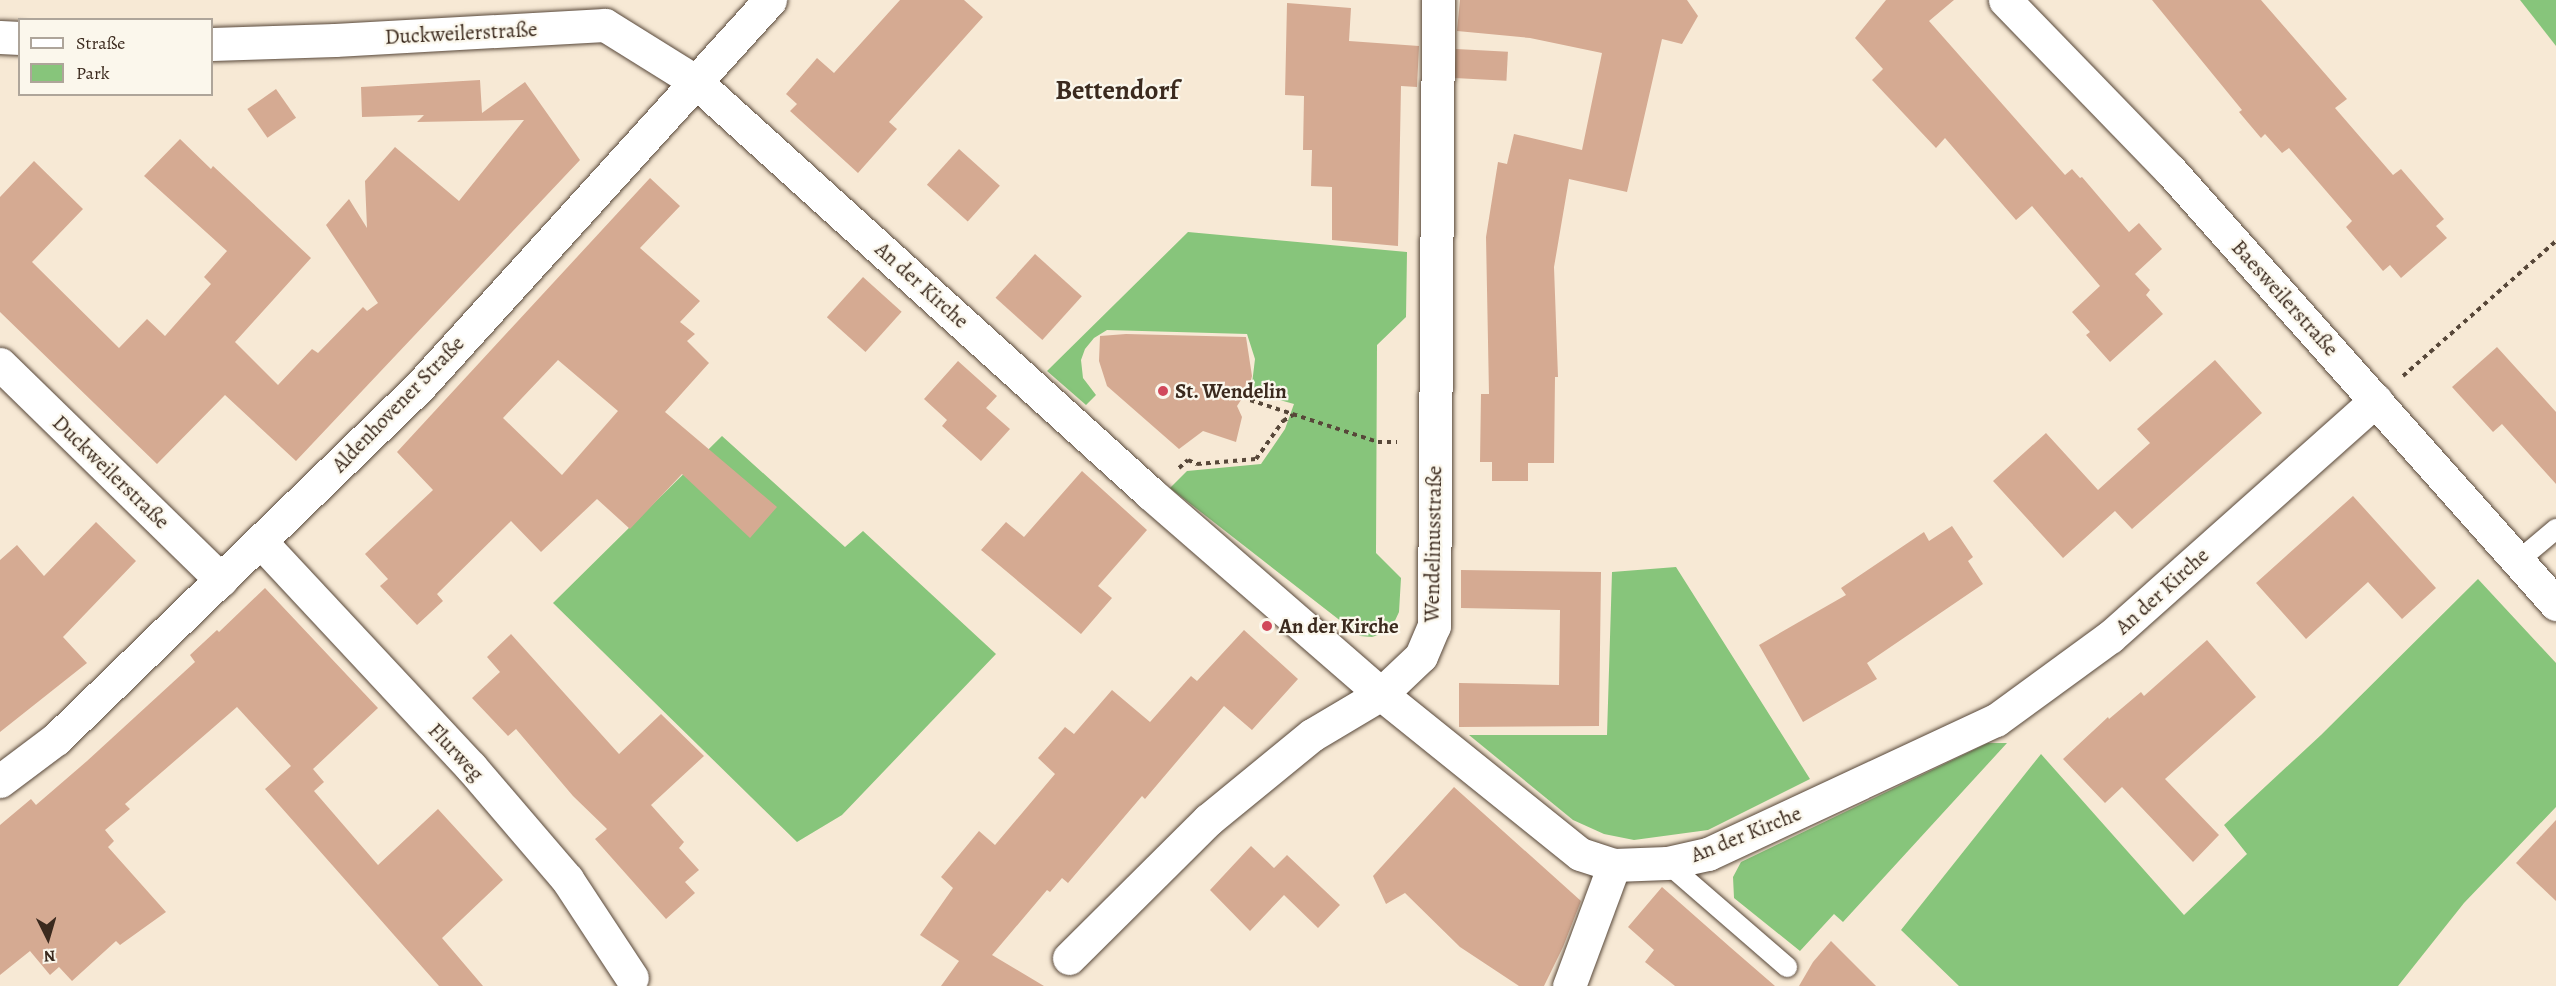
<!DOCTYPE html>
<html>
<head>
<meta charset="utf-8">
<style>
	body { margin:0 }
	#map { position:relative; width:2556px; height:986px; overflow:hidden; background:#f7e9d5; font-family:Alegreya,serif }
	div>[style] { position:absolute }
	[style*='--x'] { left:calc(var(--x)*1px); top:calc(var(--y)*1px); width:calc(var(--w)*1px); rotate:calc(var(--a)*1deg) }
	.green>* { inset:0; background:#87c57b }
	.building>* { inset:0; background:#d5aa92; transform-origin:0 0 }
	.path>* { height:4px; margin-top:-2px; transform-origin:0; background:repeating-linear-gradient(90deg,#574739 0 4.5px,transparent 0 9px) }
	.roads { filter:drop-shadow(0 0 2px #574739) drop-shadow(0 0 2px #574739) }
	.service>* { height:20px; margin:-10px; padding:0 10px; transform-origin:10px; border-radius:10px; background:#fff }
	.minor>* { height:33px; margin:-16.5px; padding:0 16.5px; transform-origin:16.5px; border-radius:16.5px; background:#fff }
	.tertiary>* { height:33px; margin:-16.5px; padding:0 16.5px; transform-origin:16.5px; border-radius:16.5px; background:#fff }
	.secondary>* { height:33px; margin:-16.5px; padding:0 16.5px; transform-origin:16.5px; border-radius:16.5px; background:#fff }
	.dots>* { width:16px; height:16px; translate:-50% -50%; box-sizing:border-box; border:3px solid #fbf7ec; border-radius:50% }
	span { translate:-50% -50%; white-space:nowrap; text-align:center; line-height:1.15; -webkit-text-stroke:4.5px #fbf7ec; paint-order:stroke }
	.street-label { font-size:21px; color:#3b2a1e }
	.poi-label { font-size:21px; color:#3b2a1e; font-weight:700 }
	.left { translate:0 -50%; text-align:left }
	.district-label { font-size:27px; color:#3b2a1e; font-weight:700 }
	.legend { position:absolute; left:18px; top:18px; width:195px; height:78px; box-sizing:border-box; background:#fbf7ec; border:2px solid #aea59a; margin:0; padding:8px 10px; list-style:none; font-size:18px; color:#3b2a1e }
	.legend li { display:flex; align-items:center; gap:12px; height:30px }
	.legend b { width:30px; border:2px solid #aea59a }
	.north { position:absolute; left:18px; top:908px; width:60px; height:60px; -webkit-text-stroke:4px #fbf7ec; paint-order:stroke; rotate:175deg; font-size:16px; font-weight:700; line-height:24px; text-align:center; color:#3b2a1e }
	.north::after { content:''; display:block; margin:auto; width:21px; height:27px; background:#3b2a1e; clip-path:polygon(50% 0,100% 100%,50% 72%,0 100%) }
</style>
</head>
<body>
<div id="map">
	<div class="green">
		<i style="clip-path:polygon(2520px 0,2556px 0,2556px 46px)"></i>
		<i style="clip-path:polygon(1188px 232px,1407px 252px,1406px 317px,1377px 345px,1376px 553px,1401px 578px,1399px 612px,1392px 627px,1384px 633px,1372px 637px,1360px 636px,1170px 488px,1187px 471px,1261px 464px,1285px 429px,1294px 404px,1251px 392px,1255px 359px,1247px 334px,1107px 330px,1094px 338px,1085px 349px,1081px 360px,1083px 378px,1096px 395px,1086px 405px,1047px 371px)"></i>
		<i style="clip-path:polygon(722px 436px,845px 547px,863px 531px,996px 654px,842px 815px,797px 842px,553px 603px)"></i>
		<i style="clip-path:polygon(1676px 567px,1810px 779px,1708px 830px,1634px 840px,1604px 834px,1573px 820px,1469px 735px,1607px 735px,1612px 572px)"></i>
		<i style="clip-path:polygon(2478px 579px,2556px 663px,2556px 807px,2464px 903px,2398px 986px,1959px 986px,1901px 930px,2041px 754px,2184px 915px,2247px 854px,2224px 825px,2321px 735px)"></i>
		<i style="clip-path:polygon(1988px 743px,2007px 743px,1843px 922px,1834px 914px,1800px 951px,1734px 898px,1733px 877px,1741px 862px)"></i>
	</div>
	<div class="building">
		<i style="clip-path:polygon(900px 0,964px 0,983px 17px,889px 122px,897px 129px,858px 173px,790px 111px,797px 104px,786px 94px,817px 58px,834px 73px)"></i>
		<i style="clip-path:polygon(1460px 0,1687px 0,1698px 16px,1682px 44px,1662px 39px,1627px 192px,1569px 179px,1554px 267px,1558px 377px,1555px 377px,1554px 463px,1528px 463px,1528px 481px,1492px 481px,1492px 462px,1480px 462px,1481px 394px,1489px 394px,1486px 237px,1498px 162px,1507px 164px,1514px 134px,1582px 150px,1602px 53px,1530px 38px,1457px 31px)"></i>
		<i style="clip-path:polygon(1886px 0,1954px 0,1929px 21px,2065px 175px,2072px 169px,2080px 178px,2082px 177px,2129px 232px,2139px 223px,2162px 249px,2135px 274px,2150px 290px,2146px 295px,2163px 314px,2110px 362px,2086px 335px,2090px 332px,2072px 312px,2100px 286px,2032px 206px,2016px 220px,1945px 138px,1936px 148px,1872px 80px,1883px 69px,1855px 38px)"></i>
		<i style="clip-path:polygon(2152px 0,2261px 0,2347px 99px,2335px 108px,2393px 175px,2401px 169px,2444px 219px,2436px 226px,2447px 238px,2401px 278px,2390px 265px,2383px 271px,2346px 227px,2352px 221px,2289px 148px,2282px 153px,2265px 134px,2261px 138px,2239px 112px,2242px 110px)"></i>
		<i style="clip-path:polygon(1287px 3px,1351px 8px,1349px 41px,1419px 46px,1417px 87px,1401px 86px,1398px 246px,1332px 240px,1332px 187px,1311px 186px,1312px 150px,1303px 150px,1304px 96px,1285px 95px)"></i>
		<i style="left:1456px;top:49px;width:52px;height:29px;rotate:3deg"></i>
		<i style="clip-path:polygon(480px 80px,482px 113px,525px 82px,580px 160px,296px 461px,225px 395px,157px 464px,0 312px,0 197px,34px 161px,83px 209px,32px 262px,119px 348px,147px 319px,165px 336px,211px 284px,204px 277px,227px 251px,144px 176px,180px 139px,211px 169px,213px 166px,311px 258px,235px 342px,278px 385px,312px 349px,318px 353px,363px 307px,367px 311px,378px 303px,326px 225px,349px 199px,367px 228px,365px 181px,395px 147px,459px 201px,524px 120px,417px 122px,424px 115px,362px 117px,361px 87px)"></i>
		<i style="left:276px;top:89px;width:35px;height:35px;rotate:55deg"></i>
		<i style="left:959px;top:149px;width:55px;height:48px;rotate:42deg"></i>
		<i style="clip-path:polygon(evenodd,650px 178px,680px 206px,640px 248px,700px 301px,680px 322px,695px 334px,687px 341px,709px 363px,665px 412px,777px 507px,750px 538px,682px 474px,630px 529px,597px 499px,541px 552px,511px 521px,437px 594px,443px 601px,417px 625px,380px 586px,388px 579px,365px 554px,433px 490px,397px 452px,650px 178px,558px 360px,618px 411px,562px 475px,503px 418px,558px 360px)"></i>
		<i style="left:1035px;top:254px;width:63px;height:59px;rotate:42deg"></i>
		<i style="left:863px;top:277px;width:52px;height:54px;rotate:42deg"></i>
		<i style="clip-path:polygon(1126px 334px,1246px 337px,1252px 376px,1249px 388px,1237px 406px,1242px 417px,1236px 442px,1203px 431px,1179px 449px,1107px 386px,1099px 361px,1100px 336px)"></i>
		<i style="clip-path:polygon(2497px 347px,2556px 412px,2556px 484px,2502px 424px,2493px 432px,2452px 387px)"></i>
		<i style="clip-path:polygon(2215px 360px,2262px 413px,2132px 529px,2115px 511px,2063px 558px,1993px 481px,2046px 433px,2098px 490px,2150px 443px,2137px 429px)"></i>
		<i style="clip-path:polygon(958px 361px,997px 396px,986px 408px,1010px 429px,981px 461px,942px 426px,947px 420px,924px 399px)"></i>
		<i style="clip-path:polygon(1082px 471px,1147px 530px,1098px 586px,1112px 598px,1081px 634px,981px 550px,1006px 522px,1024px 537px)"></i>
		<i style="clip-path:polygon(2353px 496px,2436px 588px,2402px 619px,2368px 582px,2306px 639px,2256px 583px)"></i>
		<i style="clip-path:polygon(96px 522px,136px 561px,63px 637px,87px 663px,0 732px,0 560px,17px 545px,44px 576px)"></i>
		<i style="clip-path:polygon(1952px 526px,1973px 557px,1968px 561px,1983px 584px,1867px 663px,1877px 679px,1803px 722px,1759px 645px,1846px 595px,1841px 588px,1924px 532px,1929px 541px)"></i>
		<i style="clip-path:polygon(1461px 570px,1601px 572px,1599px 726px,1459px 727px,1459px 683px,1559px 685px,1560px 610px,1461px 608px)"></i>
		<i style="clip-path:polygon(265px 588px,378px 708px,313px 769px,324px 782px,314px 791px,378px 865px,438px 809px,503px 880px,442px 938px,483px 986px,439px 986px,265px 789px,291px 766px,237px 707px,125px 804px,130px 809px,105px 830px,114px 841px,108px 847px,166px 912px,120px 945px,116px 941px,72px 981px,59px 967px,50px 975px,30px 951px,0 975px,0 825px,31px 799px,36px 805px,87px 761px,195px 662px,190px 655px,217px 630px,219px 632px)"></i>
		<i style="clip-path:polygon(1244px 630px,1298px 679px,1252px 730px,1224px 706px,1145px 799px,1142px 796px,1068px 883px,1062px 878px,1050px 892px,1047px 890px,992px 955px,1044px 986px,941px 986px,959px 961px,920px 935px,953px 888px,941px 877px,979px 831px,995px 845px,1055px 774px,1038px 758px,1065px 727px,1074px 734px,1112px 690px,1150px 722px,1191px 676px,1197px 681px)"></i>
		<i style="clip-path:polygon(511px 634px,619px 754px,661px 714px,704px 756px,651px 805px,684px 842px,679px 848px,699px 870px,685px 882px,695px 893px,666px 919px,595px 839px,607px 829px,573px 796px,516px 729px,508px 736px,472px 698px,500px 672px,487px 657px)"></i>
		<i style="clip-path:polygon(2207px 640px,2256px 697px,2165px 779px,2219px 835px,2193px 862px,2122px 787px,2105px 803px,2063px 759px,2108px 717px,2109px 719px,2141px 692px,2144px 696px)"></i>
		<i style="clip-path:polygon(1454px 787px,1581px 901px,1563px 947px,1544px 986px,1519px 986px,1460px 947px,1405px 893px,1386px 904px,1373px 876px)"></i>
		<i style="clip-path:polygon(2556px 820px,2556px 901px,2516px 863px)"></i>
		<i style="clip-path:polygon(1251px 846px,1274px 868px,1287px 855px,1340px 905px,1318px 928px,1284px 895px,1250px 931px,1210px 890px)"></i>
		<i style="clip-path:polygon(1662px 887px,1730px 947px,1775px 986px,1675px 986px,1645px 962px,1654px 950px,1628px 927px)"></i>
		<i style="clip-path:polygon(1831px 941px,1876px 986px,1799px 986px,1813px 962px)"></i>
	</div>
	<div class="path">
		<i style="--x:2403;--y:376;--w:204;--a:-41.4"></i>
		<i style="--x:1250;--y:400;--w:135;--a:18.2"></i>
		<i style="--x:1378;--y:442;--w:19;--a:0"></i>
		<i style="--x:1179;--y:468;--w:12;--a:-42"></i>
		<i style="--x:1188;--y:460;--w:10;--a:24"></i>
		<i style="--x:1197;--y:464;--w:59;--a:-4.8"></i>
		<i style="--x:1256;--y:459;--w:47;--a:-54.6"></i>
		<i style="--x:1283;--y:421;--w:12;--a:-31"></i>
	</div>
	<div class="roads">
		<div class="service">
			<i style="--x:2518;--y:561;--w:50;--a:-40.1"></i>
			<i style="--x:1667;--y:863;--w:159;--a:40.9"></i>
		</div>
		<div class="minor">
			<i style="--x:0;--y:37;--w:20;--a:3"></i>
			<i style="--x:212;--y:44;--w:123;--a:-1.9"></i>
			<i style="--x:335;--y:40;--w:270;--a:-3.2"></i>
			<i style="--x:605;--y:25;--w:106;--a:31.9"></i>
			<i style="--x:695;--y:81;--w:614;--a:42.16"></i>
			<i style="--x:1150;--y:493;--w:306;--a:41"></i>
			<i style="--x:1381;--y:694;--w:255;--a:38.8"></i>
			<i style="--x:1580;--y:854;--w:36;--a:18"></i>
			<i style="--x:1614;--y:865;--w:53;--a:-2.2"></i>
			<i style="--x:1667;--y:863;--w:42;--a:-12.4"></i>
			<i style="--x:1708;--y:854;--w:318;--a:-25"></i>
			<i style="--x:1996;--y:720;--w:141;--a:-36.1"></i>
			<i style="--x:2110;--y:637;--w:356;--a:-41.7"></i>
			<i style="--x:0;--y:364;--w:309;--a:44.3"></i>
			<i style="--x:261;--y:542;--w:308;--a:47"></i>
			<i style="--x:471;--y:767;--w:148;--a:49.4"></i>
			<i style="--x:567;--y:879;--w:118;--a:56.7"></i>
			<i style="--x:1069;--y:958;--w:196;--a:-44.8"></i>
			<i style="--x:1208;--y:820;--w:134;--a:-39.3"></i>
			<i style="--x:1312;--y:735;--w:80;--a:-30.7"></i>
			<i style="--x:1381;--y:694;--w:55;--a:-43.5"></i>
			<i style="--x:1421;--y:656;--w:33;--a:-67"></i>
			<i style="--x:1434;--y:626;--w:626;--a:-89.63"></i>
			<i style="--x:1569;--y:986;--w:129;--a:-69.6"></i>
		</div>
		<div class="tertiary">
			<i style="--x:2005;--y:0;--w:237;--a:45.9"></i>
			<i style="--x:2170;--y:170;--w:581;--a:48.35"></i>
		</div>
		<div class="secondary">
			<i style="--x:0;--y:781;--w:70;--a:-36.9"></i>
			<i style="--x:56;--y:739;--w:507;--a:-44.12"></i>
			<i style="--x:420;--y:386;--w:521;--a:-47.8"></i>
		</div>
	</div>
	<div class="dots">
		<i style="left:1163px;top:391px;background:#d1495b"></i>
		<i style="left:1267px;top:626px;background:#d1495b"></i>
	</div>
	<div class="street-label">
		<span style="left:461px;top:33px;rotate:-3deg">Duckweilerstraße</span>
		<span style="left:922px;top:285px;rotate:42deg">An der Kirche</span>
		<span style="left:2285px;top:298px;rotate:48deg">Baesweilerstraße</span>
		<span style="left:398px;top:404px;rotate:-46deg">Aldenhovener Straße</span>
		<span style="left:111px;top:472px;rotate:44deg">Duckweilerstraße</span>
		<span style="left:1433px;top:544px;rotate:-89deg">Wendelinusstraße</span>
		<span style="left:2162px;top:591px;rotate:-42deg">An der Kirche</span>
		<span style="left:456px;top:752px;rotate:47deg">Flurweg</span>
		<span style="left:1746px;top:834px;rotate:-22deg">An der Kirche</span>
	</div>
	<div class="poi-label">
		<span class="left" style="left:1175px;top:391px">St. Wendelin</span>
		<span class="left" style="left:1279px;top:626px">An der Kirche</span>
	</div>
	<div class="district-label">
		<span style="left:1117px;top:91px">Bettendorf</span>
	</div>
	<ul class="legend">
	<li><b style="height:8px;background:#fff"></b>Straße</li>
	<li><b style="height:16px;background:#87c57b"></b>Park</li>
	</ul>
	<div class="north">N</div>
</div>
</body>
</html>
